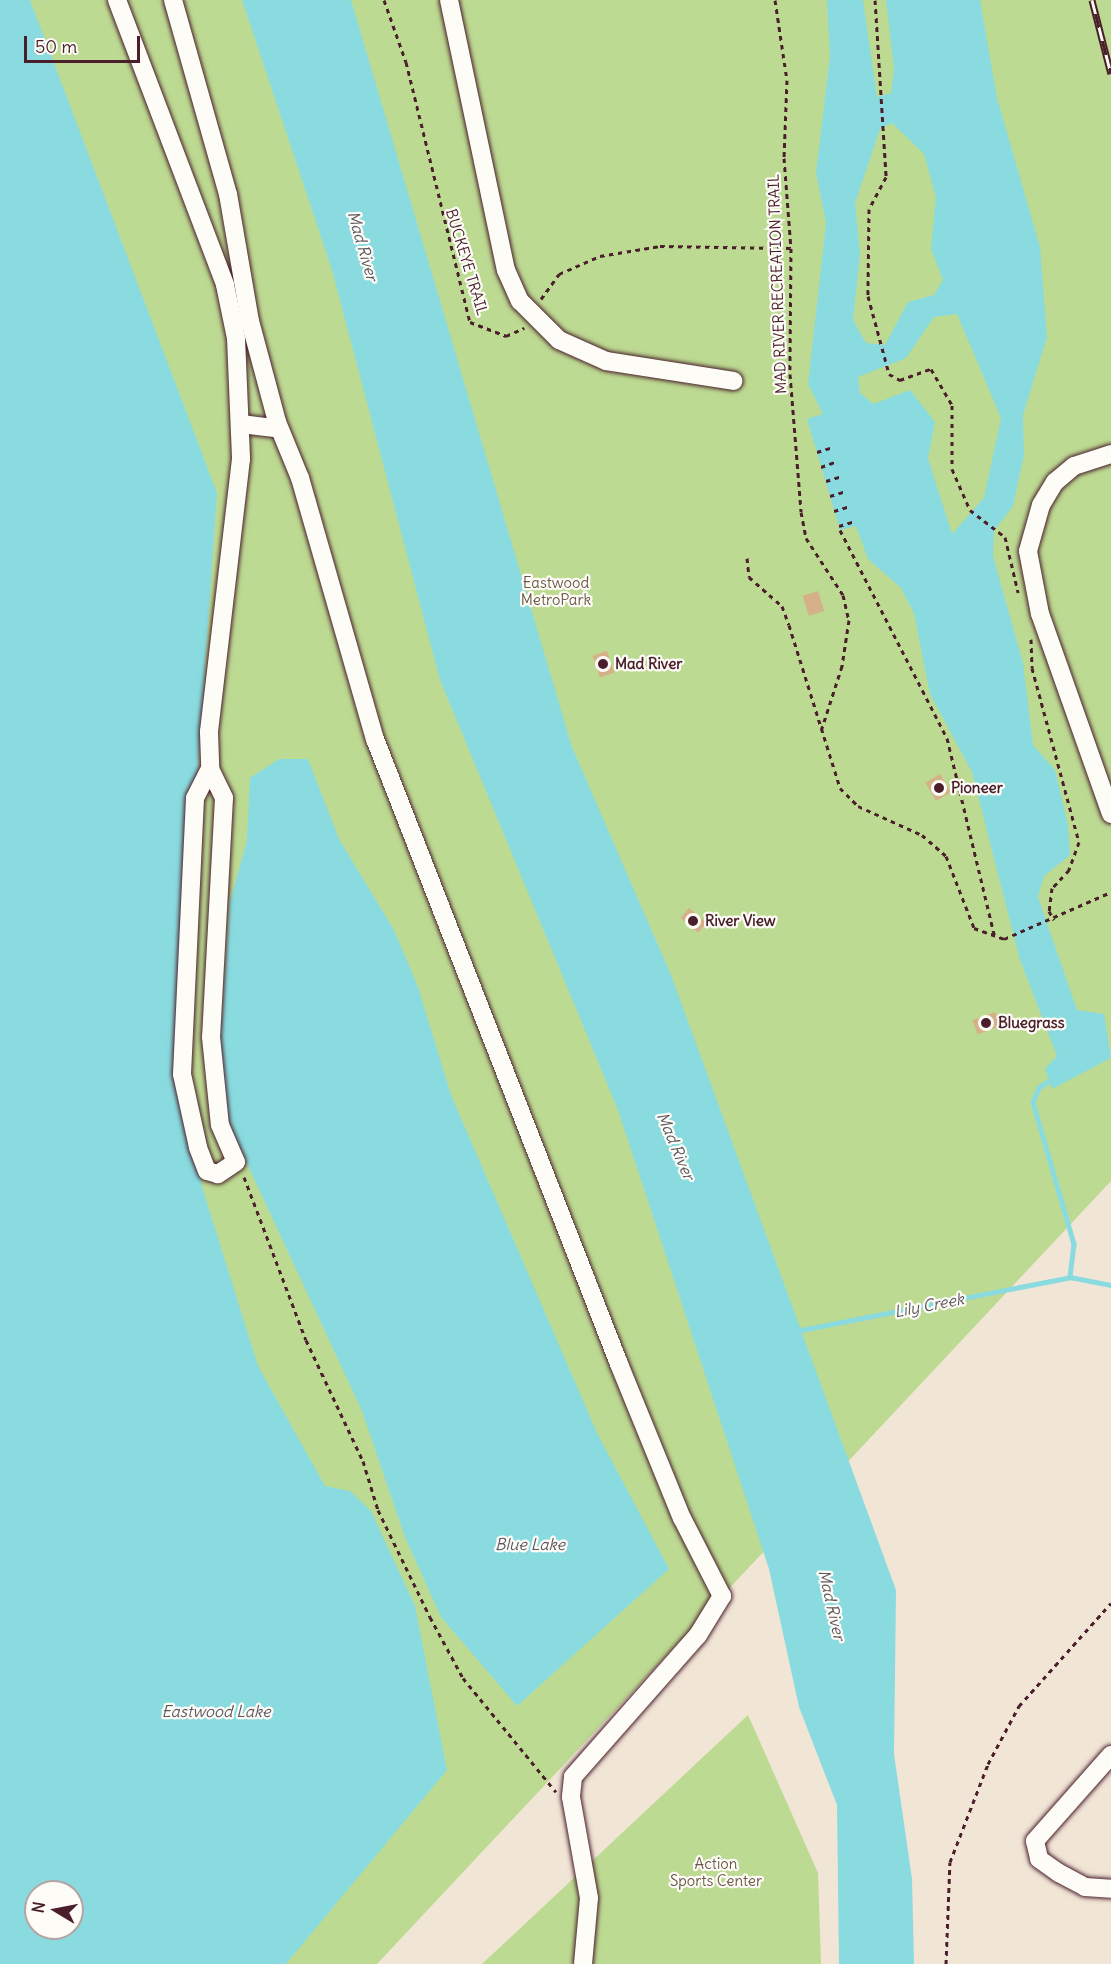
<!DOCTYPE html>
<html>
<head>
<meta charset="utf-8">
<style>
	body { margin:0 }
	#map { position:relative; width:1111px; height:1964px; overflow:hidden; background:#f1e5d6; font-family:Delius,sans-serif }
	div>[style] { position:absolute }
	[style*='--x'] { left:calc(var(--x)*1px); top:calc(var(--y)*1px); width:calc(var(--w)*1px); rotate:calc(var(--a)*1deg) }
	.green>* { inset:0; background:#bdda92 }
	.water>* { inset:0; background:#89dbdf }
	.stream>* { height:4.5px; margin:-2.25px; padding:0 2.25px; transform-origin:2.25px; border-radius:2.25px; background:#89dbdf }
	.building>* { inset:0; background:#d6b088; transform-origin:0 0 }
	.path>* { height:3px; margin-top:-1.5px; transform-origin:0; background:repeating-linear-gradient(90deg,#4a1f2b 0 4.5px,transparent 0 9px) }
	.roads { filter:drop-shadow(0 0 2px #4a1f2b) drop-shadow(0 0 2px #4a1f2b) }
	.minor>* { height:18px; margin:-9px; padding:0 9px; transform-origin:9px; border-radius:9px; background:#fdfcf7 }
	.rail>* { height:7px; margin-top:-3.5px; transform-origin:0; background:repeating-linear-gradient(90deg,#fdfcf7 0 14px,#4a1f2b 0 28px); box-sizing:border-box; border-block:2px solid #4a1f2b }
	.dots>* { width:16px; height:16px; translate:-50% -50%; box-sizing:border-box; border:3px solid #fdfcf7; border-radius:50% }
	span { translate:-50% -50%; white-space:nowrap; text-align:center; line-height:1.15; -webkit-text-stroke:4.5px #fdfcf7; paint-order:stroke }
	.street-label { font-size:15px; color:#4a1f2b }
	.park-label { font-size:15px; color:#6c574a }
	.poi-label { font-size:15px; color:#4a1f2b; font-weight:700 }
	.left { translate:0 -50%; text-align:left }
	.water-label { font-size:16px; color:#5d5761; font-style:italic }
	.north { position:absolute; left:24px; top:1880px; width:60px; height:60px; box-sizing:border-box; background:#fdfcf7; border:2px solid #b5a4a5; border-radius:50%; rotate:280deg; font-size:16px; font-weight:700; line-height:24px; text-align:center; color:#4a1f2b }
	.north::after { content:''; display:block; margin:auto; width:21px; height:27px; background:#4a1f2b; clip-path:polygon(50% 0,100% 100%,50% 72%,0 100%) }
	.scale { position:absolute; left:24px; top:36px; width:116px; height:27px; box-sizing:border-box; border:3px solid #4a1f2b; border-top:0; padding-left:8px; font-size:18px; line-height:21px; white-space:nowrap; color:#4a1f2b; -webkit-text-stroke:4px #fdfcf7; paint-order:stroke }
</style>
</head>
<body>
<div id="map">
	<div class="green">
		<i style="clip-path:polygon(evenodd,0 0,1111px 0,1111px 1181px,377px 1964px,0 1964px,0 0,36px 1892px,72px 1892px,72px 1928px,36px 1928px,36px 1892px)"></i>
		<i style="clip-path:polygon(748px 1715px,818px 1873px,821px 1964px,482px 1964px)"></i>
	</div>
	<div class="water">
		<i style="clip-path:polygon(evenodd,0 0,30px 0,217px 493px,177px 1076px,203px 1190px,258px 1366px,325px 1486px,350px 1491px,371px 1511px,415px 1606px,447px 1770px,286px 1964px,0 1964px,0 0,36px 1892px,72px 1892px,72px 1928px,36px 1928px,36px 1892px)"></i>
		<i style="clip-path:polygon(242px 0,351px 0,572px 747px,671px 975px,896px 1590px,894px 1754px,912px 1879px,914px 1964px,839px 1964px,837px 1805px,799px 1707px,769px 1569px,618px 1110px,440px 680px,332px 270px)"></i>
		<i style="clip-path:polygon(evenodd,827px 0,863px 0,877px 97px,891px 93px,894px 68px,886px 0,980px 0,997px 98px,1040px 247px,1047px 337px,1023px 415px,1024px 455px,1013px 506px,994px 531px,993px 556px,1023px 663px,1033px 745px,1055px 770px,1068px 825px,1070px 855px,1044px 876px,1038px 897px,1077px 1010px,1104px 1014px,1111px 1058px,1052px 1089px,1045px 1069px,1057px 1056px,1020px 960px,972px 772px,930px 694px,914px 613px,901px 588px,868px 559px,856px 526px,840px 530px,807px 419px,823px 414px,808px 384px,826px 223px,816px 173px,830px 56px,827px 0,892px 123px,924px 154px,936px 197px,931px 249px,943px 280px,934px 295px,908px 302px,885px 345px,866px 343px,853px 320px,860px 254px,855px 203px,880px 129px,892px 123px,827px 0,957px 314px,1001px 418px,984px 498px,952px 534px,928px 458px,935px 422px,910px 390px,873px 404px,860px 393px,858px 377px,906px 358px,934px 317px,957px 314px)"></i>
		<i style="clip-path:polygon(279px 759px,308px 759px,339px 839px,394px 930px,418px 987px,451px 1095px,597px 1433px,669px 1569px,517px 1706px,441px 1617px,405px 1537px,362px 1411px,232px 1131px,218px 1076px,230px 902px,247px 840px,250px 778px)"></i>
	</div>
	<div class="stream">
		<i style="--x:1052;--y:1079;--w:16;--a:145"></i>
		<i style="--x:1039;--y:1088;--w:15;--a:113"></i>
		<i style="--x:1033;--y:1102;--w:148;--a:73.9"></i>
		<i style="--x:1074;--y:1244;--w:33;--a:97"></i>
		<i style="--x:796;--y:1331;--w:279;--a:-11.1"></i>
		<i style="--x:1070;--y:1277;--w:42;--a:11"></i>
	</div>
	<div class="building">
		<i style="left:818px;top:591px;width:21px;height:16px;rotate:73deg"></i>
		<i style="left:607px;top:651px;width:23px;height:15px;rotate:72deg"></i>
		<i style="left:940px;top:774px;width:21px;height:17px;rotate:59deg"></i>
		<i style="left:689px;top:908px;width:23px;height:13px;rotate:40deg"></i>
		<i style="left:995px;top:1012px;width:15px;height:24px;rotate:70deg"></i>
	</div>
	<div class="path">
		<i style="--x:384;--y:0;--w:66;--a:70.5"></i>
		<i style="--x:406;--y:62;--w:268;--a:76.2"></i>
		<i style="--x:470;--y:322;--w:39;--a:21"></i>
		<i style="--x:506;--y:336;--w:20;--a:-24"></i>
		<i style="--x:775;--y:0;--w:81;--a:81.5"></i>
		<i style="--x:787;--y:80;--w:78;--a:92.2"></i>
		<i style="--x:784;--y:158;--w:90;--a:85.6"></i>
		<i style="--x:791;--y:248;--w:126;--a:90.5"></i>
		<i style="--x:790;--y:374;--w:138;--a:85.4"></i>
		<i style="--x:801;--y:512;--w:26;--a:79"></i>
		<i style="--x:806;--y:538;--w:68;--a:57"></i>
		<i style="--x:843;--y:595;--w:26;--a:77"></i>
		<i style="--x:849;--y:620;--w:47;--a:98.7"></i>
		<i style="--x:842;--y:666;--w:68;--a:107.9"></i>
		<i style="--x:875;--y:0;--w:177;--a:86.4"></i>
		<i style="--x:886;--y:177;--w:36;--a:118"></i>
		<i style="--x:869;--y:209;--w:87;--a:90.7"></i>
		<i style="--x:868;--y:296;--w:81;--a:74.9"></i>
		<i style="--x:889;--y:374;--w:13;--a:29"></i>
		<i style="--x:900;--y:380;--w:33;--a:-20"></i>
		<i style="--x:931;--y:369;--w:42;--a:59.7"></i>
		<i style="--x:952;--y:405;--w:64;--a:90"></i>
		<i style="--x:952;--y:469;--w:45;--a:66.3"></i>
		<i style="--x:970;--y:510;--w:44;--a:37.6"></i>
		<i style="--x:1005;--y:537;--w:57;--a:76.7"></i>
		<i style="--x:541;--y:299;--w:31;--a:-54"></i>
		<i style="--x:559;--y:274;--w:45;--a:-23.7"></i>
		<i style="--x:600;--y:256;--w:61;--a:-9.5"></i>
		<i style="--x:660;--y:246;--w:131;--a:0.9"></i>
		<i style="--x:817;--y:452;--w:14;--a:-17"></i>
		<i style="--x:821;--y:467;--w:15;--a:-20"></i>
		<i style="--x:826;--y:481;--w:14;--a:-17"></i>
		<i style="--x:830;--y:496;--w:14;--a:-17"></i>
		<i style="--x:834;--y:511;--w:14;--a:-17"></i>
		<i style="--x:839;--y:526;--w:14;--a:-17"></i>
		<i style="--x:840;--y:530;--w:234;--a:62.8"></i>
		<i style="--x:947;--y:738;--w:206;--a:76.5"></i>
		<i style="--x:747;--y:558;--w:19;--a:84"></i>
		<i style="--x:749;--y:577;--w:44;--a:41.3"></i>
		<i style="--x:782;--y:606;--w:20;--a:70"></i>
		<i style="--x:789;--y:625;--w:171;--a:72.6"></i>
		<i style="--x:840;--y:788;--w:25;--a:45"></i>
		<i style="--x:858;--y:806;--w:70;--a:24.4"></i>
		<i style="--x:922;--y:835;--w:32;--a:41"></i>
		<i style="--x:946;--y:856;--w:77;--a:68.7"></i>
		<i style="--x:974;--y:928;--w:32;--a:20"></i>
		<i style="--x:1004;--y:939;--w:117;--a:-23.7"></i>
		<i style="--x:1031;--y:639;--w:29;--a:88"></i>
		<i style="--x:1032;--y:668;--w:180;--a:74.9"></i>
		<i style="--x:1079;--y:842;--w:30;--a:110"></i>
		<i style="--x:1069;--y:870;--w:25;--a:133"></i>
		<i style="--x:1052;--y:888;--w:23;--a:97"></i>
		<i style="--x:1049;--y:911;--w:10;--a:61"></i>
		<i style="--x:244;--y:1177;--w:174;--a:69.2"></i>
		<i style="--x:306;--y:1340;--w:134;--a:64.8"></i>
		<i style="--x:363;--y:1461;--w:51;--a:73"></i>
		<i style="--x:378;--y:1510;--w:119;--a:64.1"></i>
		<i style="--x:430;--y:1617;--w:69;--a:61.6"></i>
		<i style="--x:463;--y:1678;--w:147;--a:50.8"></i>
		<i style="--x:946;--y:1964;--w:102;--a:-87.8"></i>
		<i style="--x:950;--y:1862;--w:105;--a:-68.8"></i>
		<i style="--x:988;--y:1764;--w:66;--a:-61.9"></i>
		<i style="--x:1019;--y:1706;--w:138;--a:-48.2"></i>
	</div>
	<div class="roads">
		<div class="minor">
			<i style="--x:117;--y:0;--w:305;--a:69.2"></i>
			<i style="--x:225;--y:285;--w:54;--a:78.3"></i>
			<i style="--x:236;--y:338;--w:121;--a:87.6"></i>
			<i style="--x:241;--y:459;--w:275;--a:96.7"></i>
			<i style="--x:209;--y:732;--w:37;--a:88"></i>
			<i style="--x:210;--y:769;--w:32;--a:64"></i>
			<i style="--x:224;--y:798;--w:239;--a:93.1"></i>
			<i style="--x:211;--y:1037;--w:88;--a:84.2"></i>
			<i style="--x:220;--y:1125;--w:40;--a:66.6"></i>
			<i style="--x:236;--y:1162;--w:22;--a:146"></i>
			<i style="--x:218;--y:1174;--w:11;--a:-165"></i>
			<i style="--x:207;--y:1171;--w:26;--a:-111"></i>
			<i style="--x:198;--y:1147;--w:75;--a:-102.4"></i>
			<i style="--x:182;--y:1074;--w:276;--a:-87.3"></i>
			<i style="--x:195;--y:798;--w:33;--a:-63"></i>
			<i style="--x:173;--y:0;--w:202;--a:74.2"></i>
			<i style="--x:228;--y:194;--w:129;--a:80.2"></i>
			<i style="--x:250;--y:321;--w:105;--a:75"></i>
			<i style="--x:277;--y:422;--w:61;--a:67.7"></i>
			<i style="--x:300;--y:478;--w:272;--a:74"></i>
			<i style="--x:375;--y:739;--w:671;--a:68.67"></i>
			<i style="--x:619;--y:1364;--w:166;--a:67.8"></i>
			<i style="--x:682;--y:1518;--w:88;--a:62.9"></i>
			<i style="--x:722;--y:1596;--w:46;--a:121.6"></i>
			<i style="--x:698;--y:1635;--w:189;--a:131.4"></i>
			<i style="--x:573;--y:1777;--w:20;--a:96"></i>
			<i style="--x:571;--y:1797;--w:103;--a:79.9"></i>
			<i style="--x:589;--y:1898;--w:66;--a:95.2"></i>
			<i style="--x:449;--y:0;--w:276;--a:78.1"></i>
			<i style="--x:506;--y:270;--w:34;--a:66"></i>
			<i style="--x:520;--y:301;--w:55;--a:45"></i>
			<i style="--x:559;--y:340;--w:51;--a:24.1"></i>
			<i style="--x:606;--y:361;--w:129;--a:8.9"></i>
			<i style="--x:241;--y:424;--w:38;--a:7"></i>
			<i style="--x:1111;--y:814;--w:212;--a:-109.5"></i>
			<i style="--x:1040;--y:614;--w:64;--a:-100.8"></i>
			<i style="--x:1028;--y:551;--w:48;--a:-74.2"></i>
			<i style="--x:1041;--y:505;--w:27;--a:-59"></i>
			<i style="--x:1055;--y:482;--w:25;--a:-40"></i>
			<i style="--x:1074;--y:466;--w:39;--a:-18"></i>
			<i style="--x:1111;--y:1755;--w:115;--a:131.5"></i>
			<i style="--x:1035;--y:1841;--w:18;--a:77"></i>
			<i style="--x:1039;--y:1859;--w:24;--a:35"></i>
			<i style="--x:1059;--y:1873;--w:30;--a:28"></i>
			<i style="--x:1085;--y:1887;--w:26;--a:4"></i>
		</div>
	</div>
	<div class="rail">
		<i style="--x:1092;--y:0;--w:76;--a:75.6"></i>
	</div>
	<div class="dots">
		<i style="left:603px;top:664px;background:#4a1f2b"></i>
		<i style="left:939px;top:788px;background:#4a1f2b"></i>
		<i style="left:693px;top:921px;background:#4a1f2b"></i>
		<i style="left:986px;top:1023px;background:#4a1f2b"></i>
	</div>
	<div class="street-label">
		<span style="left:467px;top:262px;rotate:73deg">BUCKEYE TRAIL</span>
		<span style="left:777px;top:284px;rotate:-92deg">MAD RIVER RECREATION TRAIL</span>
	</div>
	<div class="park-label">
		<span style="left:556px;top:591px">Eastwood<br>MetroPark</span>
		<span style="left:716px;top:1872px">Action<br>Sports Center</span>
	</div>
	<div class="poi-label">
		<span class="left" style="left:615px;top:664px">Mad River</span>
		<span class="left" style="left:951px;top:788px">Pioneer</span>
		<span class="left" style="left:705px;top:921px">River View</span>
		<span class="left" style="left:998px;top:1023px">Bluegrass</span>
	</div>
	<div class="water-label">
		<span style="left:363px;top:246px;rotate:74deg">Mad River</span>
		<span style="left:676px;top:1146px;rotate:67deg">Mad River</span>
		<span style="left:929px;top:1305px;rotate:-11deg">Lily Creek</span>
		<span style="left:530px;top:1544px">Blue Lake</span>
		<span style="left:832px;top:1605px;rotate:77deg">Mad River</span>
		<span style="left:216px;top:1711px">Eastwood Lake</span>
	</div>
	<div class="north">N</div>
	<div class="scale">50 m</div>
</div>
</body>
</html>
